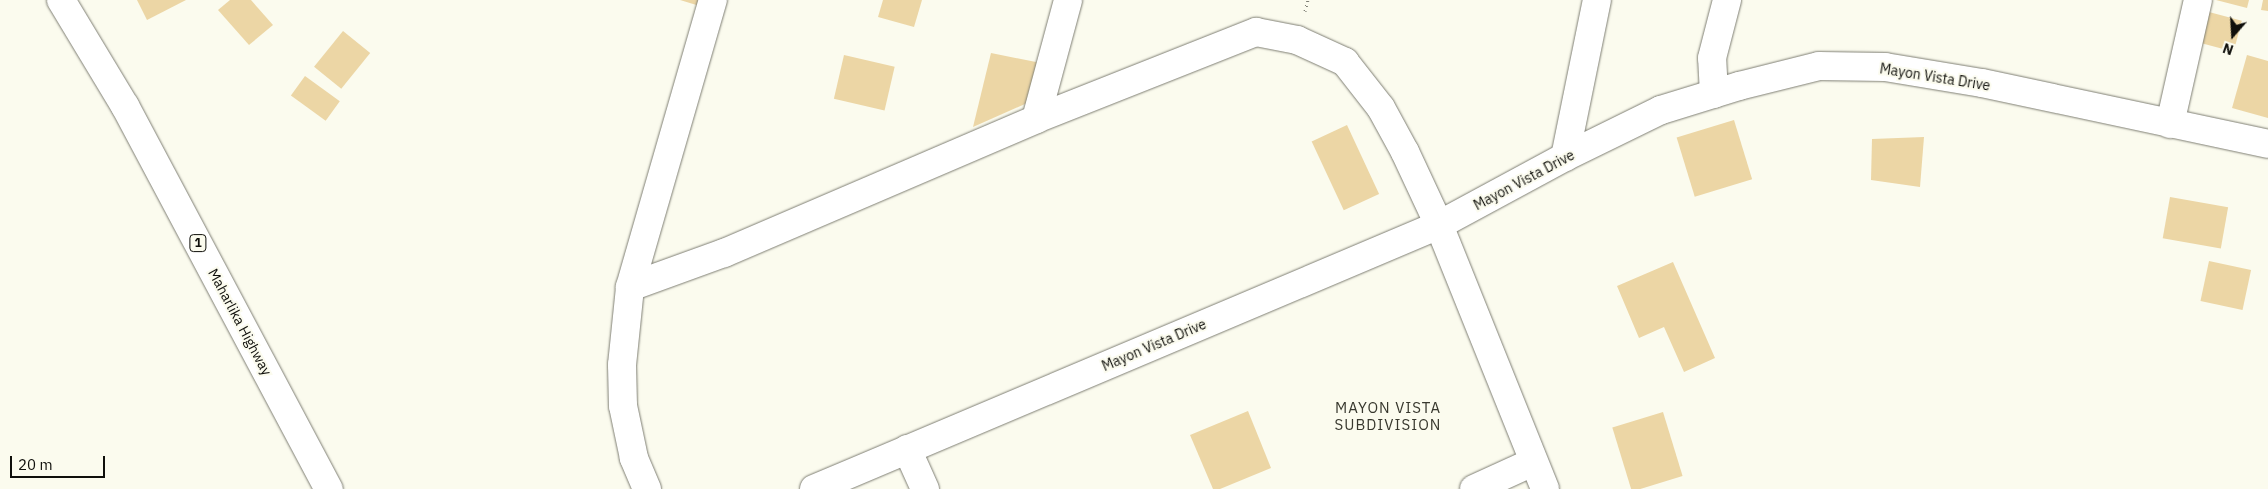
<!DOCTYPE html>
<html>
<head>
<meta charset="utf-8">
<style>
	body { margin:0 }
	#map { position:relative; width:2268px; height:489px; overflow:hidden; background:#fbfbee; font-family:"IBM Plex Sans",sans-serif }
	div>[style] { position:absolute }
	[style*='--x'] { left:calc(var(--x)*1px); top:calc(var(--y)*1px); width:calc(var(--w)*1px); rotate:calc(var(--a)*1deg) }
	.building>* { inset:0; background:#ecd6a5; transform-origin:0 0 }
	.path>* { height:3px; margin-top:-1.5px; transform-origin:0; background:repeating-linear-gradient(90deg,#7d7d74 0 1px,transparent 0 5px) }
	.roads { filter:drop-shadow(0 0 1px #7e7e73) drop-shadow(0 0 1px #7e7e73) }
	.street>* { height:28px; margin:-14px; padding:0 14px; transform-origin:14px; border-radius:14px; background:#fff }
	.highway>* { height:28px; margin:-14px; padding:0 14px; transform-origin:14px; border-radius:14px; background:#fff }
	span { translate:-50% -50%; white-space:nowrap; text-align:center; line-height:1.15; -webkit-text-stroke:4px #fbfbee; paint-order:stroke }
	.shield-label span { padding:1px 4px; background:#fbfbee; border:1px solid; border-radius:4px; -webkit-text-stroke-width:0 }
	.shield-label { font-size:12px; color:#0f0f0b; font-weight:700 }
	.street-label { font-size:14px; color:#0f0f0b }
	.neighbourhood-label { font-size:15px; color:#38382e; letter-spacing:1px }
	.north { position:absolute; left:2208px; top:10px; width:50px; height:50px; -webkit-text-stroke:4px #fbfbee; paint-order:stroke; rotate:199deg; font-size:14px; font-weight:700; line-height:20px; text-align:center; color:#0f0f0b }
	.north::after { content:''; display:block; margin:auto; width:18px; height:22px; background:#0f0f0b; clip-path:polygon(50% 0,100% 100%,50% 72%,0 100%) }
	.scale { position:absolute; left:10px; top:456px; width:95px; height:22px; box-sizing:border-box; border:2px solid #0f0f0b; border-top:0; padding-left:6px; font-size:15px; line-height:18px; white-space:nowrap; color:#0f0f0b; -webkit-text-stroke:4px #fbfbee; paint-order:stroke }
</style>
</head>
<body>
<div id="map">
	<div class="building">
		<i style="clip-path:polygon(137px 0,186px 0,147px 20px)"></i>
		<i style="clip-path:polygon(230px 0,251px 0,273px 25px,249px 45px,218px 10px)"></i>
		<i style="clip-path:polygon(680px 0,705px 0,703px 7px)"></i>
		<i style="clip-path:polygon(883px 0,922px 0,914px 27px,878px 17px)"></i>
		<i style="clip-path:polygon(2216px 0,2249px 0,2247px 8px)"></i>
		<i style="clip-path:polygon(2263px 0,2268px 0,2268px 11px,2261px 10px)"></i>
		<i style="left:2209px;top:12px;width:34px;height:32px;rotate:15deg"></i>
		<i style="left:343px;top:31px;width:35px;height:46px;rotate:39deg"></i>
		<i style="clip-path:polygon(991px 53px,1046px 64px,1034px 100px,973px 127px)"></i>
		<i style="left:844px;top:55px;width:52px;height:45px;rotate:13deg"></i>
		<i style="clip-path:polygon(2247px 55px,2268px 61px,2268px 118px,2232px 108px)"></i>
		<i style="left:305px;top:76px;width:43px;height:24px;rotate:36deg"></i>
		<i style="left:1734px;top:120px;width:62px;height:60px;rotate:73deg"></i>
		<i style="left:1347px;top:125px;width:76px;height:39px;rotate:65deg"></i>
		<i style="clip-path:polygon(1924px 137px,1920px 187px,1871px 180px,1872px 139px)"></i>
		<i style="left:2170px;top:197px;width:59px;height:42px;rotate:10deg"></i>
		<i style="left:2209px;top:261px;width:43px;height:41px;rotate:12deg"></i>
		<i style="clip-path:polygon(1673px 262px,1715px 358px,1684px 372px,1664px 327px,1639px 338px,1617px 286px)"></i>
		<i style="clip-path:polygon(1248px 411px,1271px 468px,1220px 489px,1213px 489px,1190px 435px)"></i>
		<i style="left:1663px;top:412px;width:67px;height:53px;rotate:73deg"></i>
	</div>
	<div class="path">
		<i style="--x:1305;--y:11;--w:11;--a:-75"></i>
	</div>
	<div class="roads">
		<div class="street">
			<i style="--x:1714;--y:94;--w:36;--a:-93"></i>
			<i style="--x:1712;--y:58;--w:60;--a:-75.5"></i>
			<i style="--x:1036;--y:119;--w:123;--a:-74.9"></i>
			<i style="--x:2170;--y:124;--w:127;--a:-77.3"></i>
			<i style="--x:1565;--y:157;--w:160;--a:-78.5"></i>
			<i style="--x:630;--y:287;--w:100;--a:-19.9"></i>
			<i style="--x:724;--y:253;--w:340;--a:-23.2"></i>
			<i style="--x:1036;--y:119;--w:237;--a:-21.6"></i>
			<i style="--x:1256;--y:32;--w:42;--a:11"></i>
			<i style="--x:1297;--y:40;--w:53;--a:24.6"></i>
			<i style="--x:1345;--y:62;--w:58;--a:52"></i>
			<i style="--x:1381;--y:108;--w:50;--a:61.4"></i>
			<i style="--x:1405;--y:152;--w:81;--a:65"></i>
			<i style="--x:1439;--y:225;--w:284;--a:68.1"></i>
			<i style="--x:907;--y:449;--w:44;--a:65.8"></i>
			<i style="--x:647;--y:489;--w:34;--a:-113"></i>
			<i style="--x:634;--y:458;--w:53;--a:-101.9"></i>
			<i style="--x:623;--y:406;--w:41;--a:-91.4"></i>
			<i style="--x:622;--y:365;--w:78;--a:-84.1"></i>
			<i style="--x:630;--y:287;--w:299;--a:-73.9"></i>
			<i style="--x:814;--y:489;--w:678;--a:-22.9"></i>
			<i style="--x:1439;--y:225;--w:143;--a:-28.4"></i>
			<i style="--x:1565;--y:157;--w:107;--a:-26.1"></i>
			<i style="--x:1661;--y:110;--w:82;--a:-17.1"></i>
			<i style="--x:1739;--y:86;--w:82;--a:-14"></i>
			<i style="--x:1819;--y:66;--w:66;--a:0.9"></i>
			<i style="--x:1885;--y:67;--w:98;--a:9.4"></i>
			<i style="--x:1982;--y:83;--w:292;--a:12"></i>
			<i style="--x:1474;--y:489;--w:65;--a:-24.6"></i>
		</div>
		<div class="highway">
			<i style="--x:61;--y:0;--w:124;--a:58.9"></i>
			<i style="--x:125;--y:106;--w:434;--a:62"></i>
		</div>
	</div>
	<div class="shield-label">
		<span style="left:198px;top:243px">1</span>
	</div>
	<div class="street-label">
		<span style="left:1935px;top:77px;rotate:9deg">Mayon Vista Drive</span>
		<span style="left:1524px;top:180px;rotate:-28deg">Mayon Vista Drive</span>
		<span style="left:240px;top:322px;rotate:62deg">Maharlika Highway</span>
		<span style="left:1154px;top:345px;rotate:-23deg">Mayon Vista Drive</span>
	</div>
	<div class="neighbourhood-label">
		<span style="left:1388px;top:416px">MAYON VISTA<br>SUBDIVISION</span>
	</div>
	<div class="north">N</div>
	<div class="scale">20 m</div>
</div>
</body>
</html>
